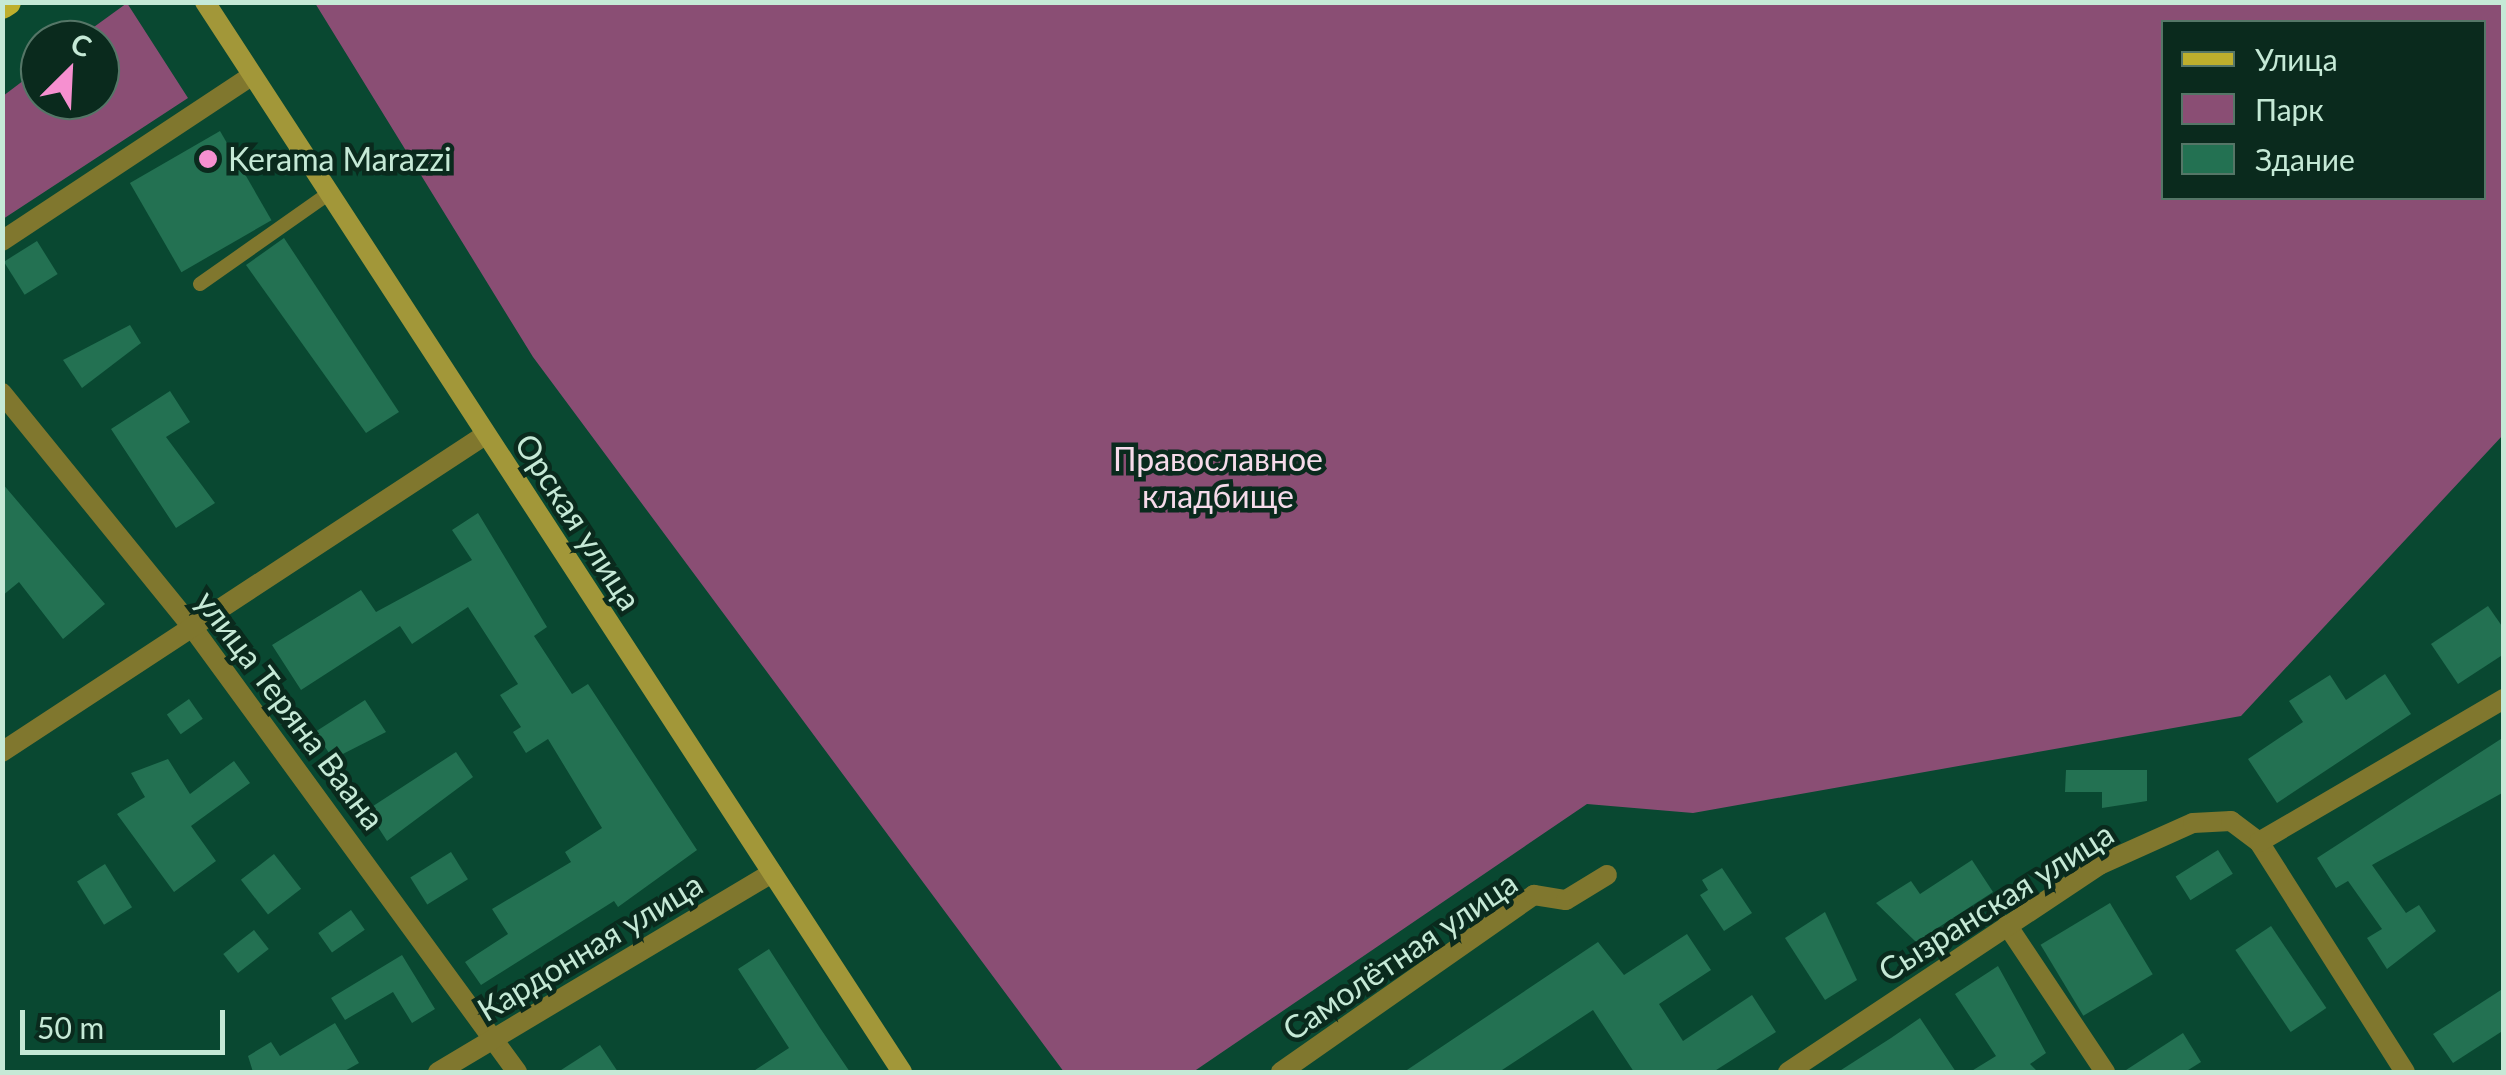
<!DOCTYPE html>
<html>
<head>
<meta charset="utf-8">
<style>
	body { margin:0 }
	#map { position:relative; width:2506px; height:1075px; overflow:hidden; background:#094831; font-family:Lato,sans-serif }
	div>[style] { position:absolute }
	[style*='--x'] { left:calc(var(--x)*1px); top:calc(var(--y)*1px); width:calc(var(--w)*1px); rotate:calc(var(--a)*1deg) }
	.green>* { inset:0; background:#8a4e74 }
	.building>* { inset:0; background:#237152; transform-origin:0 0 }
	.lane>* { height:14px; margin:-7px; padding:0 7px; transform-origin:7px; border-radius:7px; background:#80772e }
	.street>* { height:20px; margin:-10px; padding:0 10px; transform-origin:10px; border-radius:10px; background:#80772e }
	.secondary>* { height:20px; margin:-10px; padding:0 10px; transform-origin:10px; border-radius:10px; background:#a29739 }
	.primary>* { height:25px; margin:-12.5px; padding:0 12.5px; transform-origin:12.5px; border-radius:12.5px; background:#beaf2d }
	.dots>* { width:28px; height:28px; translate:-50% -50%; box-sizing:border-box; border:5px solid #0a2a1d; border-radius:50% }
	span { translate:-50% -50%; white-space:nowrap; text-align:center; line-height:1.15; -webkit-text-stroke:9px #0a2a1d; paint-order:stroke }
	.poi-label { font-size:32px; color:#c5e9d6 }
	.left { translate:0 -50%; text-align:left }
	.park-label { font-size:32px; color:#f6dbea }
	.street-label { font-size:32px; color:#c5e9d6 }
	.frame { position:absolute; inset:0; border:5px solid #c5e9d6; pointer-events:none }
	.legend { position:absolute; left:2161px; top:20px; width:325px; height:180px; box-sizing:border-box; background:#0a2a1d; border:2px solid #557667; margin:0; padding:12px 18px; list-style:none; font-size:30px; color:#c5e9d6 }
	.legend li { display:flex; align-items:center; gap:20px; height:50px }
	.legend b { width:50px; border:2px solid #557667 }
	.north { position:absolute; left:20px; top:20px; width:100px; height:100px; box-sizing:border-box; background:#0a2a1d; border:2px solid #557667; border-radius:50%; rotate:24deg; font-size:28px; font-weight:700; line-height:40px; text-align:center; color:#c5e9d6 }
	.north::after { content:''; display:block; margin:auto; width:35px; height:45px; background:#f690d0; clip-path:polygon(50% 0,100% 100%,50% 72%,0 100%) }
	.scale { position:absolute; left:20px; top:1010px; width:205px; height:45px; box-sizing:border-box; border:5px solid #c5e9d6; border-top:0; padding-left:12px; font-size:30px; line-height:35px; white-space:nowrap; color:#c5e9d6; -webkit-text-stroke:8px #0a2a1d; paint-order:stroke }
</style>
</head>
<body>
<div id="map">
	<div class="green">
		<i style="clip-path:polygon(127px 3px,188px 98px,3px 219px,3px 96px,40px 68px,40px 100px,100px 100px,100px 40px,76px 40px)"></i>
		<i style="clip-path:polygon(evenodd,315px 3px,2503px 3px,2503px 435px,2241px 716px,1693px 813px,1587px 804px,1193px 1072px,1064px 1072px,533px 357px,315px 3px,2164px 22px,2484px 22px,2484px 198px,2164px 198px,2164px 22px)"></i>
	</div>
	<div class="building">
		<i style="left:220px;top:131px;width:103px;height:104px;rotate:60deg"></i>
		<i style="clip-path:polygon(284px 238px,399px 412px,366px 433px,246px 265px)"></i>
		<i style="left:37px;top:241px;width:39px;height:39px;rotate:58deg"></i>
		<i style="clip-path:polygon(130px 325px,141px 343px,82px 388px,63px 360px)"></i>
		<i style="clip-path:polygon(170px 391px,190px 422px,166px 437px,215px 503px,176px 528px,111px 429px)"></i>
		<i style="clip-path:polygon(2px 483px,105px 604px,63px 639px,19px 582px,2px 596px)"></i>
		<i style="clip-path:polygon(478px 513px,547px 627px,534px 636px,572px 694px,588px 684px,697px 850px,618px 907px,614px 901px,481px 985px,465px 962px,508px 934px,492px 909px,571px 862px,565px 852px,602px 828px,548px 739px,526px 753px,513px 732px,521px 727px,500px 695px,518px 684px,468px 607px,412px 644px,400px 626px,301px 690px,272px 645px,361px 590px,376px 612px,472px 560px,452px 530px)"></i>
		<i style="clip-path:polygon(2488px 606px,2504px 629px,2504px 654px,2458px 684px,2431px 644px)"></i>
		<i style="clip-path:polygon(2385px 674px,2411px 714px,2277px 803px,2248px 759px,2303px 722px,2289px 701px,2330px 675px,2346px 700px)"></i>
		<i style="left:189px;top:699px;width:24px;height:27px;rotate:55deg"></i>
		<i style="clip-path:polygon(365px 700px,386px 732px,333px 759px,315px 732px)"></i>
		<i style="clip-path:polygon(2504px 737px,2504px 792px,2372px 865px,2406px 913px,2419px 905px,2436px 931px,2387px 969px,2367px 938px,2382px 929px,2348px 881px,2336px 888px,2317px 858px)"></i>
		<i style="clip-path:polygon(456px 752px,473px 777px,387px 841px,367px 810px)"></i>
		<i style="clip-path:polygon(168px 759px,190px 794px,234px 761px,250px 783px,191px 826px,216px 861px,174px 892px,117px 814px,145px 797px,131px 773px)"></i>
		<i style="clip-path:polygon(2066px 770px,2147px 770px,2147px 801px,2102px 808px,2102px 792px,2065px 792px)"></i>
		<i style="left:2218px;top:850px;width:28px;height:50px;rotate:58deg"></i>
		<i style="left:451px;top:852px;width:32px;height:48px;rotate:58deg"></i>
		<i style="left:274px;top:854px;width:44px;height:42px;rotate:52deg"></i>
		<i style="clip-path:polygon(1972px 860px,1993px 892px,1916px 942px,1876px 903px,1911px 881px,1920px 894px)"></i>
		<i style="left:105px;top:864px;width:51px;height:33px;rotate:58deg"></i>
		<i style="clip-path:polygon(1722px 868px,1752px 913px,1724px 931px,1700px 895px,1708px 890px,1702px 880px)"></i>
		<i style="left:2110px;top:903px;width:83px;height:81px;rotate:59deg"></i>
		<i style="left:351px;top:910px;width:24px;height:40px;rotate:55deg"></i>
		<i style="clip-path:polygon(1825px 912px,1857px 980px,1825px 1000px,1785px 938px)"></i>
		<i style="left:2271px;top:926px;width:99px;height:43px;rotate:56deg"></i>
		<i style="left:254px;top:930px;width:24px;height:39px;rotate:52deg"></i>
		<i style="clip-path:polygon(1687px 934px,1711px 970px,1659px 1004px,1683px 1041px,1752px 995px,1776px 1032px,1713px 1072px,1634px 1072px,1593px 1010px,1499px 1072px,1404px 1072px,1598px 942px,1624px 975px)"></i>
		<i style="clip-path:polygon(769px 949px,820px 1028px,850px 1072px,752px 1072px,789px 1048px,738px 969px)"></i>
		<i style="clip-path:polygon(402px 955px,435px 1009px,412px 1023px,393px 992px,345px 1020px,331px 998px)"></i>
		<i style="clip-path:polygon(1998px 966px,2046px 1053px,2030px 1064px,2038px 1072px,1970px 1072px,1996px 1056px,1955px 994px)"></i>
		<i style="clip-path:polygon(2504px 988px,2504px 1030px,2453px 1063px,2433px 1034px)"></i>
		<i style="clip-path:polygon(1920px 1018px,1956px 1072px,1838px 1072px,1891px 1038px)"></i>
		<i style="clip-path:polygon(335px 1023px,359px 1063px,343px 1072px,253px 1072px,248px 1056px,271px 1042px,280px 1056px)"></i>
		<i style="clip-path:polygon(2183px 1033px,2201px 1062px,2185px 1072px,2123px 1072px)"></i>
		<i style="clip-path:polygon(600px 1045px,618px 1072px,558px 1072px)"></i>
	</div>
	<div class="lane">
		<i style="--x:200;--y:284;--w:156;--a:-35.1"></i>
	</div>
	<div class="street">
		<i style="--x:2;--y:241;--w:299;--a:-33.5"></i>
		<i style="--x:2;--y:393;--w:301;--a:50.9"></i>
		<i style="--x:192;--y:627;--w:551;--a:53.86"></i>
		<i style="--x:2;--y:752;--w:578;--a:-33.28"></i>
		<i style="--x:2259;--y:842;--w:272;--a:57.6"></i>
		<i style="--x:2007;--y:925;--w:177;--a:56.3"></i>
		<i style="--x:438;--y:1072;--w:389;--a:-30.8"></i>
		<i style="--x:1281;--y:1072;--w:309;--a:-35"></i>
		<i style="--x:1534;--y:895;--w:32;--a:9"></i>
		<i style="--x:1566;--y:900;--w:48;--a:-31.4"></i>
		<i style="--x:1788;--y:1072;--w:374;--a:-33.6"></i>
		<i style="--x:2099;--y:865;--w:103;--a:-24.1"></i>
		<i style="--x:2193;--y:823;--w:38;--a:-3"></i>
		<i style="--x:2231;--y:821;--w:35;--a:37"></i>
		<i style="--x:2259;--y:842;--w:284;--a:-30.3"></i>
	</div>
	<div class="secondary">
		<i style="--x:205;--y:2;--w:1277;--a:56.92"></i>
	</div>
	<div class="primary">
		<i style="--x:2;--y:6;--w:7;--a:-34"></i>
	</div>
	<div class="dots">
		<i style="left:208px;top:159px;background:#f690d0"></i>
	</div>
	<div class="poi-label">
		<span class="left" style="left:228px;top:159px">Kerama Marazzi</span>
	</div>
	<div class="park-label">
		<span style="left:1218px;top:478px">Православное<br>кладбище</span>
	</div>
	<div class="street-label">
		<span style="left:578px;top:522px;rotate:57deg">Орская улица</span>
		<span style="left:290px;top:710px;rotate:53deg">улица Теряна Ваана</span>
		<span style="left:1996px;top:902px;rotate:-32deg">Сызранская улица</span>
		<span style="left:590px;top:947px;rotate:-31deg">Кардонная улица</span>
		<span style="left:1400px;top:956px;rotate:-34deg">Самолётная улица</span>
	</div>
	<div class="frame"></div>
	<ul class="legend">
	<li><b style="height:12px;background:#beaf2d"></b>Улица</li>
	<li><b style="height:28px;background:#8a4e74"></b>Парк</li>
	<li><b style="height:28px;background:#237152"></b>Здание</li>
	</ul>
	<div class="north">С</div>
	<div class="scale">50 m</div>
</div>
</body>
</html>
